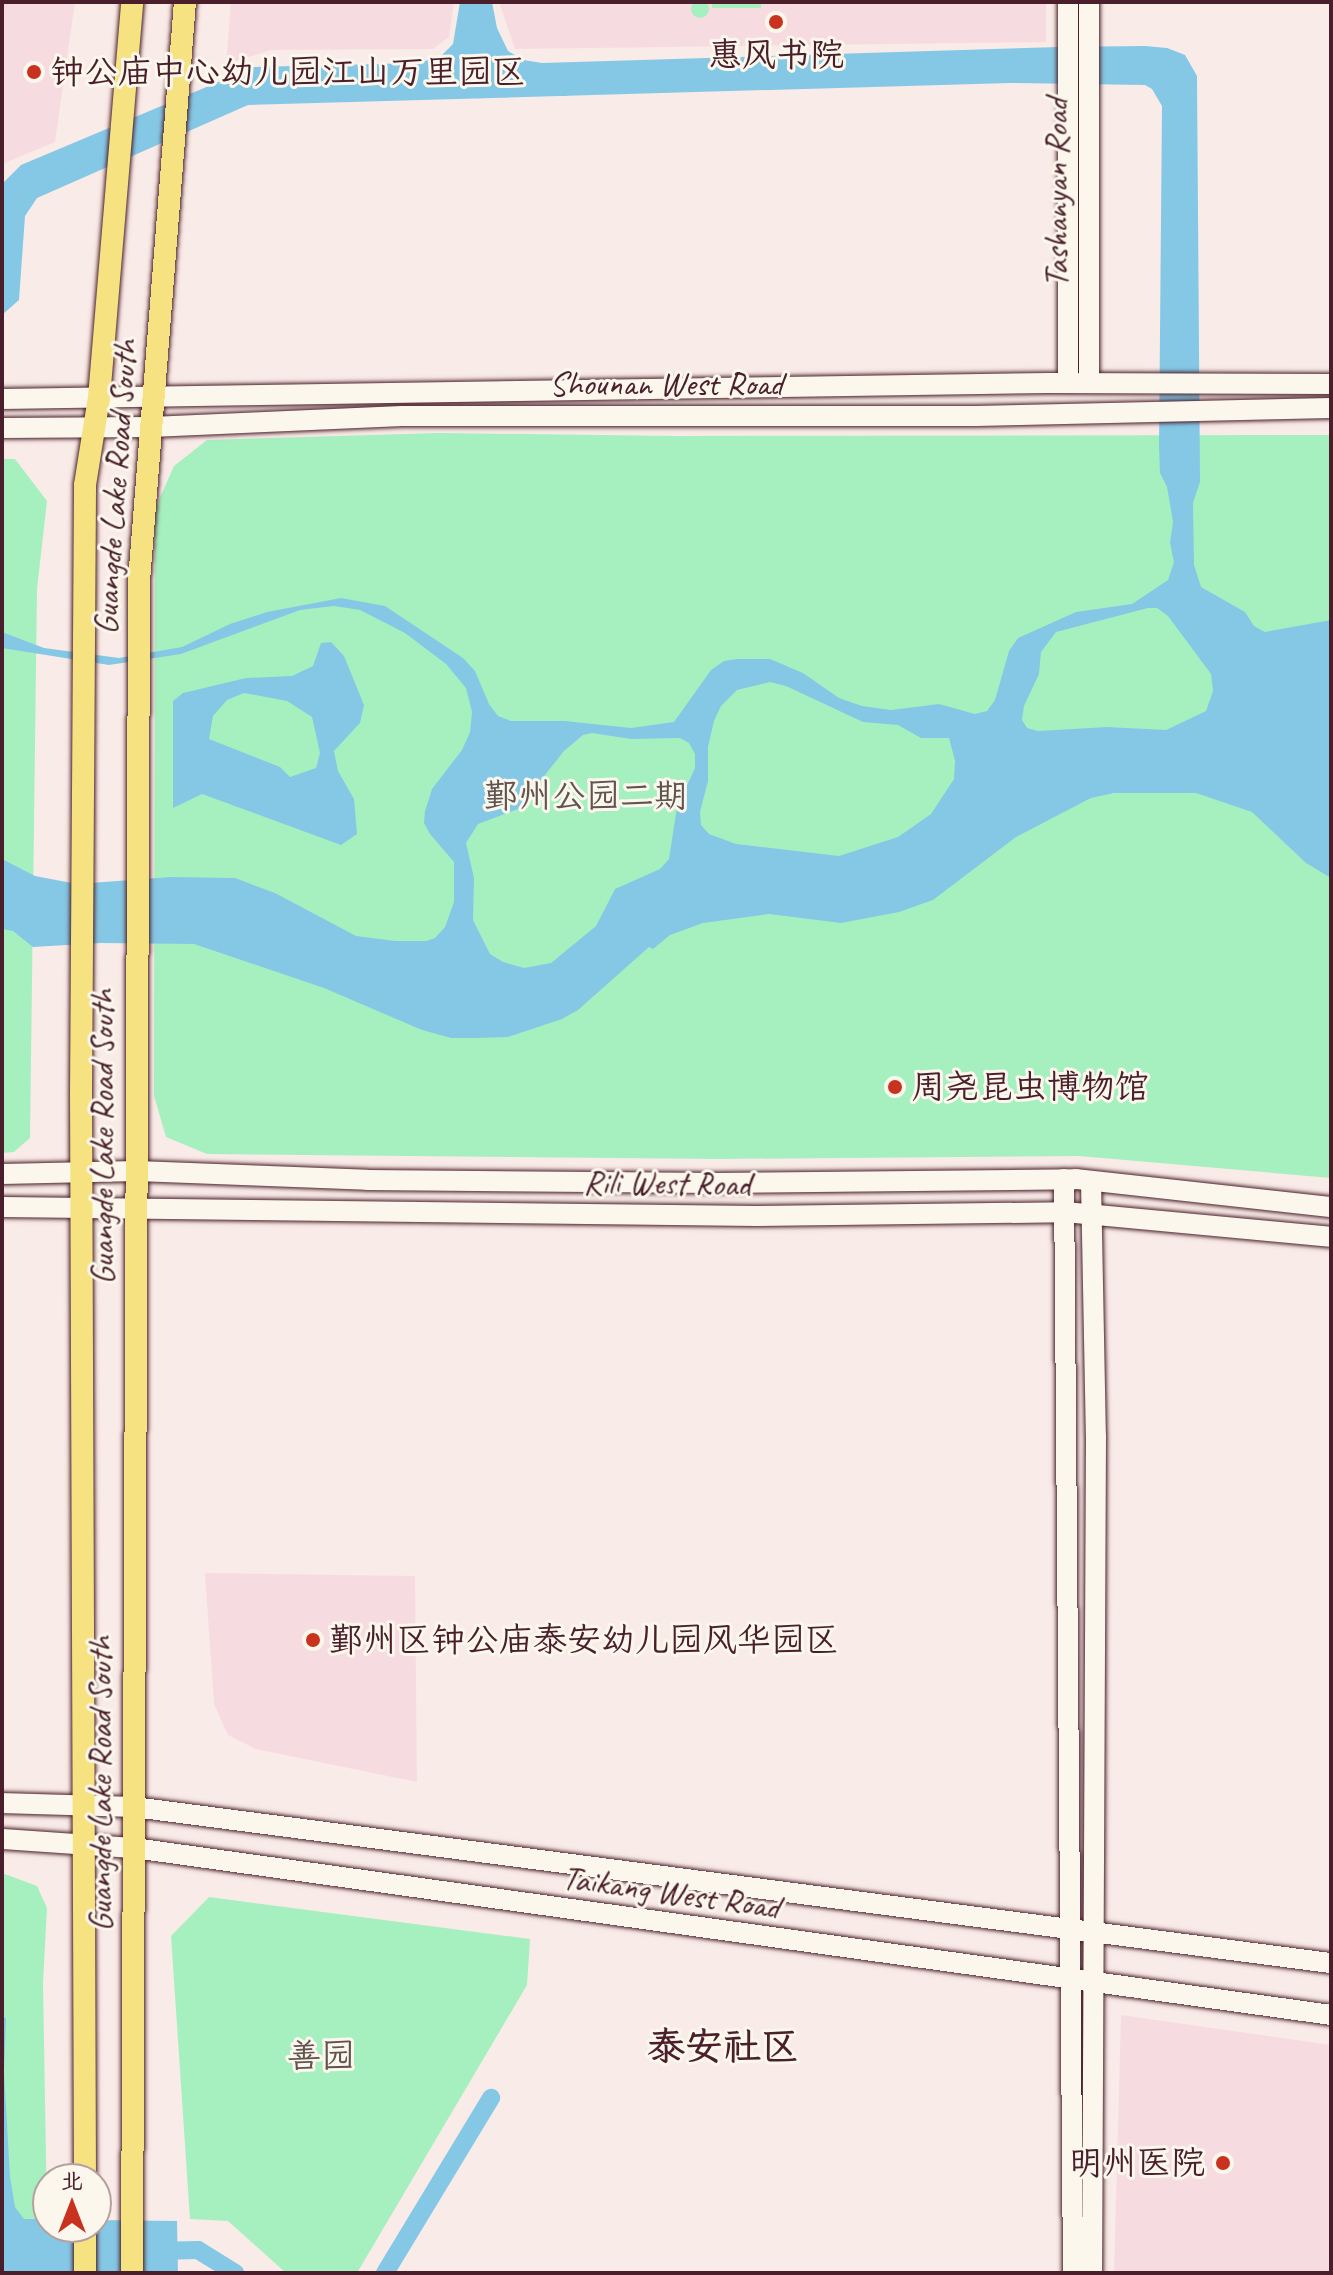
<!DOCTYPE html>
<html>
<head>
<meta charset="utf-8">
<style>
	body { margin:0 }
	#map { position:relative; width:1333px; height:2275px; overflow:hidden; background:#f9ebe7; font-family:Caveat,"LXGW WenKai TC",sans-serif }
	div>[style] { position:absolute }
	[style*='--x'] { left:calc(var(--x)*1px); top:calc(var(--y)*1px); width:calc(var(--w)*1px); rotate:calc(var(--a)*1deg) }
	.built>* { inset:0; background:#f6dce1 }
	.green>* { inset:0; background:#a6f0bf; transform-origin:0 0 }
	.round { border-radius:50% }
	.water>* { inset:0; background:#85c8e6 }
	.canal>* { height:18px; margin:-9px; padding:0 9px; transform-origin:9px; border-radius:9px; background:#85c8e6 }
	.roads { filter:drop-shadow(0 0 2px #4a1f2b) drop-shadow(0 0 2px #4a1f2b) }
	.secondary>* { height:20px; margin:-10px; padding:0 10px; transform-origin:10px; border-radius:10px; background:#fbf7ec }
	.primary>* { height:22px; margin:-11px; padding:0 11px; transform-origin:11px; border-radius:11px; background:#f6e281 }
	.dots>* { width:22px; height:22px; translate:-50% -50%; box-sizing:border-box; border:4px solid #fbf7ec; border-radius:50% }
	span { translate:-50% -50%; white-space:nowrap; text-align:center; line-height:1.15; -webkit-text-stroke:6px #fbf7ec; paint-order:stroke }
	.poi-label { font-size:34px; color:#4a1f2b }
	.left { translate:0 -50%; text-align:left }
	.right { translate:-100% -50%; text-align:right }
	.street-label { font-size:34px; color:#4a1f2b }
	.park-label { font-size:34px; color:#615350 }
	.quarter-label { font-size:38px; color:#4a1f2b; font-weight:700 }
	.frame { position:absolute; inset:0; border:4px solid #4a1f2b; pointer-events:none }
	.north { position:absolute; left:32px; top:2163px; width:80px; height:80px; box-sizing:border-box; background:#fbf7ec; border:2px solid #b4a19f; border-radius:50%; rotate:0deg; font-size:22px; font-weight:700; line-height:32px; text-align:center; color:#4a1f2b }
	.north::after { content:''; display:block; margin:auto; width:28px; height:36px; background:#c8321e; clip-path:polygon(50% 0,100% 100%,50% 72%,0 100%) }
</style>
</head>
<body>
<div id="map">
	<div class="built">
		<i style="clip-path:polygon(2px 2px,75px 2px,55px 142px,2px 164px)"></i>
		<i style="clip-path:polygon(231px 2px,454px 2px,449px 37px,433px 49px,271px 50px,226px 64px)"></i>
		<i style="clip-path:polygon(499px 2px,1046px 2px,1046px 42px,515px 49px)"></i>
		<i style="clip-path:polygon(205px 1573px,415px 1576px,417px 1782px,256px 1749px,228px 1735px,214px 1704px)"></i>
		<i style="clip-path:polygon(1121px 2015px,1331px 2045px,1331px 2273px,1114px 2273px)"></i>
	</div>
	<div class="green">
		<i class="round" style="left:691px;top:0;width:18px;height:18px"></i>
		<i style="left:712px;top:2px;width:49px;height:6px"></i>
		<i style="clip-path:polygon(439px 433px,677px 436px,1331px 435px,1331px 1178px,1079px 1156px,718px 1159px,207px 1154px,166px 1137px,154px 1096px,155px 509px,174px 466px,207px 440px)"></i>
		<i style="clip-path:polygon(2px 459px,15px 459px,47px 501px,37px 589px,30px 1138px,14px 1152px,2px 1153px)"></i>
		<i style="clip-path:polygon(2px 1873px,37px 1886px,47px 1908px,43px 1983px,48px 2273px,2px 2273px)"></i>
		<i style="clip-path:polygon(209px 1897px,530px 1939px,527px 1985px,357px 2273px,286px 2273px,228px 2221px,190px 2219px,171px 1936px)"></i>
	</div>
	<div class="water">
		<i style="clip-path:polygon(evenodd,460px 2px,492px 2px,497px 28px,508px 51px,523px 60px,542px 63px,1059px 47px,1145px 46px,1167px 48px,1185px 55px,1197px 76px,1200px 482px,1193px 503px,1194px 565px,1201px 587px,1245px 612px,1254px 626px,1265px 632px,1331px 620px,1331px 878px,1306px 863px,1252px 812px,1196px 793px,1114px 793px,1091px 798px,1016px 837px,933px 900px,899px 912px,841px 923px,769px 914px,703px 923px,670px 935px,653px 949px,649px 947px,578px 1010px,562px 1019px,508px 1037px,476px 1038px,451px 1038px,422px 1030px,324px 988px,194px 944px,101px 943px,33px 947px,13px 931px,2px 929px,2px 859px,35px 876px,77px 884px,171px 877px,235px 878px,275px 893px,356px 936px,395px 941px,426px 941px,435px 938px,445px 927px,454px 902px,454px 862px,430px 834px,424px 823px,425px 811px,432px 789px,462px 750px,470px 732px,472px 712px,466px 688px,446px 664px,405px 633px,360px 610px,334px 606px,300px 610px,181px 654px,109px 665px,2px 648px,2px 632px,44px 648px,119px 658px,182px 647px,230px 624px,267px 612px,341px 598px,385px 606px,463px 658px,475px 671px,489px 704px,498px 716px,511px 721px,565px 721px,631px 728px,674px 722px,711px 670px,724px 661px,737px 659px,770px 659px,803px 673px,839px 698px,862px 706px,891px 710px,939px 704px,975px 714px,987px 711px,995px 700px,1009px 651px,1018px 638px,1076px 612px,1132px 604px,1168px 580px,1174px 562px,1170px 543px,1173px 522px,1167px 487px,1160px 473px,1159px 447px,1162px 106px,1152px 89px,1145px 85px,1010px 83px,248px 105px,37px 198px,25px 216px,19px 300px,2px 315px,2px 184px,21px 165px,254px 67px,417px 63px,440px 57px,453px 44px,460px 2px,1148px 608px,1157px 608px,1168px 616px,1211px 674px,1213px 691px,1206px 711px,1166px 730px,1107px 727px,1038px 731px,1027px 728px,1022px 720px,1024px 706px,1039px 674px,1041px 652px,1056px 632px,1148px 608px,460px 2px,770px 682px,786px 686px,863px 722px,898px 725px,921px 738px,949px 738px,955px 761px,954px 779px,931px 814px,898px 837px,839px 856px,736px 844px,709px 834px,701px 825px,700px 812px,708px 781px,708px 747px,714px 721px,721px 706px,737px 690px,770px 682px,460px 2px,592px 733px,631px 739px,680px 738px,689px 743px,695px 754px,695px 768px,677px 807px,669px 859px,660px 869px,615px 889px,596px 926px,551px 963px,524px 968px,503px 962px,490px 954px,473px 920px,474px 878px,466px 843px,478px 824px,518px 809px,564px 751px,583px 735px,592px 733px)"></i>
		<i style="clip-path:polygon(evenodd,331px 642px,344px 656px,364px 705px,360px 723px,334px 751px,338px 771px,354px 799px,357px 834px,341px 845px,202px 794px,173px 808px,173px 701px,183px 693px,246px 678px,292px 676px,313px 666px,321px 643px,331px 642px,244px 693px,287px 701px,312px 717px,320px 753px,316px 768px,290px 777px,280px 767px,209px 739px,213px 716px,227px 700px,244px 693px)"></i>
		<i style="clip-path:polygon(2px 2015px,6px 2019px,4px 2072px,10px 2177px,15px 2207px,24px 2219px,48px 2219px,48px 2227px,96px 2227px,96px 2220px,177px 2221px,178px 2273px,2px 2273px)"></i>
	</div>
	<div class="canal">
		<i style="--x:153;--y:2251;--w:45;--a:-1.3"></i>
		<i style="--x:198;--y:2250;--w:44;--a:31.9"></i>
		<i style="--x:385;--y:2273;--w:205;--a:-58.8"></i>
	</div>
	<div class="roads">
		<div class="secondary">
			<i style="--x:1068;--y:383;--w:381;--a:-90"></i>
			<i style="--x:1089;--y:383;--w:381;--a:-90"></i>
			<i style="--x:2;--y:399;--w:1047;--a:-0.88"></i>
			<i style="--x:1049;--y:383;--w:282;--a:0.2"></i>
			<i style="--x:2;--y:428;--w:149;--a:-0.4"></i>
			<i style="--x:151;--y:427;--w:251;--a:-2.5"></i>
			<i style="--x:402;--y:416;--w:573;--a:0"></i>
			<i style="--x:975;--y:416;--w:356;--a:-1.3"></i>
			<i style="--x:2;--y:1174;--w:135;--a:-1.3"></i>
			<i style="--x:137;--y:1171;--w:230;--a:2.2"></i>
			<i style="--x:367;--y:1180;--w:349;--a:0.5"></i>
			<i style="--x:716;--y:1183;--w:360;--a:-0.6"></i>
			<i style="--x:1076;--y:1179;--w:257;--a:6.3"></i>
			<i style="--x:1064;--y:1179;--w:1094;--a:89.53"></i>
			<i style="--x:1091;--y:1181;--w:255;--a:88.9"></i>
			<i style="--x:1096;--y:1436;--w:837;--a:90.27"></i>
			<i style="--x:2;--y:1207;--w:755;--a:0.68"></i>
			<i style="--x:757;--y:1216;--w:307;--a:-0.7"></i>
			<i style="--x:1064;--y:1212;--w:268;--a:5.3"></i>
			<i style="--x:2;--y:1803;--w:132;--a:1.7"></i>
			<i style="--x:134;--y:1807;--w:1207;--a:7.43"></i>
			<i style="--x:2;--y:1839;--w:132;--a:3.9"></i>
			<i style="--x:134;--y:1848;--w:1209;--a:7.94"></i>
		</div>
		<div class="primary">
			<i style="--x:85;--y:2179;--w:1085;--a:-90.21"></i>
			<i style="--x:81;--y:1094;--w:609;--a:-89.62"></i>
			<i style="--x:85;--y:485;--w:88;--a:-80.9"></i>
			<i style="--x:99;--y:398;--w:397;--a:-85.2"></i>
			<i style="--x:85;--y:2227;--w:46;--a:90"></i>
			<i style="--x:132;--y:2273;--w:1692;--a:-89.76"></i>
			<i style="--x:139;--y:581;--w:581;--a:-85.46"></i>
		</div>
	</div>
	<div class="dots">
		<i style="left:776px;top:22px;background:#c8321e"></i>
		<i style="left:34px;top:72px;background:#c8321e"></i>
		<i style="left:895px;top:1087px;background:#c8321e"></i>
		<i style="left:313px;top:1640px;background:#c8321e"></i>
		<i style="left:1223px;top:2163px;background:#c8321e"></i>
	</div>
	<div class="poi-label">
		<span style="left:776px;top:55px">惠风书院</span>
		<span class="left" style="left:50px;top:72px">钟公庙中心幼儿园江山万里园区</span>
		<span class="left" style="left:911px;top:1087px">周尧昆虫博物馆</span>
		<span class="left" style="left:329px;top:1640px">鄞州区钟公庙泰安幼儿园风华园区</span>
		<span class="right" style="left:1205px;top:2163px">明州医院</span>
	</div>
	<div class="street-label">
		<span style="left:1056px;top:193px;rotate:-90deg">Tashanyan Road</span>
		<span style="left:666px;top:384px">Shounan West Road</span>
		<span style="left:115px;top:487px;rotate:-86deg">Guangde Lake Road South</span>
		<span style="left:102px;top:1137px;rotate:-90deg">Guangde Lake Road South</span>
		<span style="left:667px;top:1183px;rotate:1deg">Rili West Road</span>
		<span style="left:100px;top:1784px;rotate:-90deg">Guangde Lake Road South</span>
		<span style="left:671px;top:1892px;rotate:8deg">Taikang West Road</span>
	</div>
	<div class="park-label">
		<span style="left:586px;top:796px">鄞州公园二期</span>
		<span style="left:321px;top:2056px">善园</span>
	</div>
	<div class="quarter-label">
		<span style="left:723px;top:2047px">泰安社区</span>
	</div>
	<div class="frame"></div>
	<div class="north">北</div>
</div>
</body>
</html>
